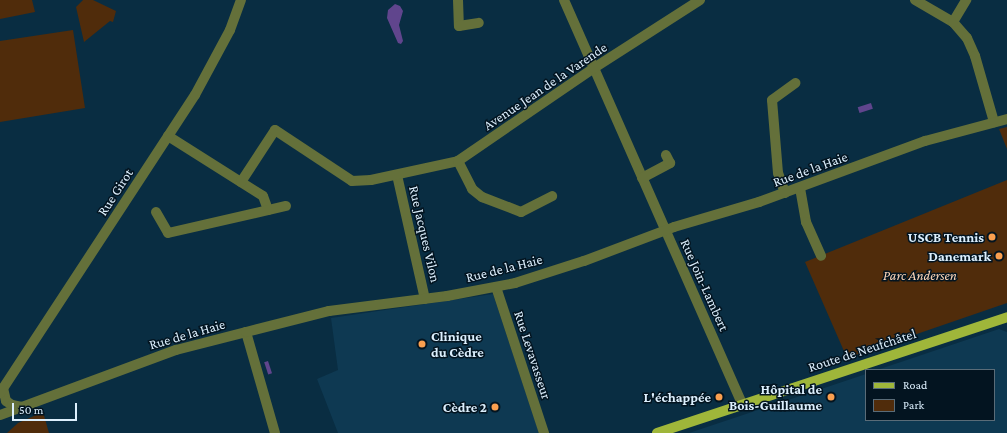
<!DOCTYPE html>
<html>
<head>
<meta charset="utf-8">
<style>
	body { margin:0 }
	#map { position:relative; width:1007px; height:433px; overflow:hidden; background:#092d42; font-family:"Crimson Pro",serif }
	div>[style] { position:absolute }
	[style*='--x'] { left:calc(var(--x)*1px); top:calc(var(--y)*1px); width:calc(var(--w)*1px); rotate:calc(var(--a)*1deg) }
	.built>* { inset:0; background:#0e3952 }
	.green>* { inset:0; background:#502c0b }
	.water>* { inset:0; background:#60458d; transform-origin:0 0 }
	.minor>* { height:10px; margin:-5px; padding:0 5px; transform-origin:5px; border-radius:5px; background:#64703a }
	.major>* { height:10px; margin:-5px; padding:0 5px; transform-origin:5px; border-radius:5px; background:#9fb63a }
	.dots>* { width:11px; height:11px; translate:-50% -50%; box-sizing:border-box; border:2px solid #031420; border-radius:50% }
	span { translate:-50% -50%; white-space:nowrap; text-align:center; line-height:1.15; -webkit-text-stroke:3px #031420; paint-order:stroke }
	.street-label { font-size:14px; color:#dceffd }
	.poi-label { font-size:14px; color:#dceffd; font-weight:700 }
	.right { translate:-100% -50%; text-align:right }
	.left { translate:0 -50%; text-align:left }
	.park-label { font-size:14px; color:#fdd6b9; font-style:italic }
	.legend { position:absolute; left:865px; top:369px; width:130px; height:52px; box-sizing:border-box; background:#031420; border:1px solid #5a6c78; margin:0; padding:5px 7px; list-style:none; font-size:12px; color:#dceffd }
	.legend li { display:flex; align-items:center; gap:8px; height:20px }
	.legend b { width:20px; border:1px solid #5a6c78 }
	.scale { position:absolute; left:12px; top:403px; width:65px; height:18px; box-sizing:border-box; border:2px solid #dceffd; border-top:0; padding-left:5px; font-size:12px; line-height:14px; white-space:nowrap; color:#dceffd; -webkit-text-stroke:3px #031420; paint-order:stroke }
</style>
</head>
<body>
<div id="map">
	<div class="built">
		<i style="clip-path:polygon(493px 294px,539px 433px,338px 433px,317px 379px,338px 370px,331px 318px)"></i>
		<i style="clip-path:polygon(999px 329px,1007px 332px,1007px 433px,689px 433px,866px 374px,866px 420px,994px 420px,994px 370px,877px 370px)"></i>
	</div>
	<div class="green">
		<i style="clip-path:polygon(0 0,32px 0,35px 12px,0 19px)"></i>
		<i style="clip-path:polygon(83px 0,93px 0,116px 11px,113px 22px,110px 21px,84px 42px,76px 7px)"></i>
		<i style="clip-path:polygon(73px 30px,85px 108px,0 122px,0 41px)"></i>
		<i style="clip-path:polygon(1007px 127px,1007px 149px,999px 129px)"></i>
		<i style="clip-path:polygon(1007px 180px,1007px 303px,847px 358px,805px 262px)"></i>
		<i style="clip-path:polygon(43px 412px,49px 433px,7px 433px,18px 423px)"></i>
	</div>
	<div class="water">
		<i style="clip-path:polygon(395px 4px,400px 6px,403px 11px,399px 25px,403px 41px,401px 44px,398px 43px,387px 18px,388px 10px)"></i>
		<i style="left:871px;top:103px;width:6px;height:14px;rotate:72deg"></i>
		<i style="left:268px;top:361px;width:13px;height:4px;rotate:72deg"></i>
	</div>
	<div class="minor">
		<i style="--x:458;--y:0;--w:26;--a:88"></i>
		<i style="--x:459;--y:26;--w:20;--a:-9"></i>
		<i style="--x:564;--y:0;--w:441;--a:66.2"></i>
		<i style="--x:915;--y:0;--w:44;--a:30.1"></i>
		<i style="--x:953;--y:22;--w:21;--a:49"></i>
		<i style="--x:967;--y:38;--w:20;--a:66"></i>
		<i style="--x:975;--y:56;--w:69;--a:73.9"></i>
		<i style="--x:953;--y:22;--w:26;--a:-59"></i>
		<i style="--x:168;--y:136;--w:112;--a:32.3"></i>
		<i style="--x:263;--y:196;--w:15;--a:70"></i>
		<i style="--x:458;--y:161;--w:31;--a:63"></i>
		<i style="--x:472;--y:189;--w:13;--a:39"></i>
		<i style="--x:482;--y:197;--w:42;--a:21"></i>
		<i style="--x:521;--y:212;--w:35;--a:-27"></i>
		<i style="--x:397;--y:175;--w:127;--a:77.3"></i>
		<i style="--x:642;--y:178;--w:32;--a:-28"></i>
		<i style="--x:670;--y:163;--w:9;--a:-117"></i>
		<i style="--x:241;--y:182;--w:62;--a:-56.8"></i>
		<i style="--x:275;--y:130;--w:92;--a:33.5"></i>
		<i style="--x:352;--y:181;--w:19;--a:-3"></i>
		<i style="--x:371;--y:180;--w:89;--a:-12.3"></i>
		<i style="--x:458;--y:161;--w:165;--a:-34.4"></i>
		<i style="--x:594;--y:68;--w:126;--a:-32.7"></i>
		<i style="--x:800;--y:188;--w:35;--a:80"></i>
		<i style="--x:806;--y:222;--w:37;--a:66"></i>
		<i style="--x:785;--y:193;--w:21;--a:-109"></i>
		<i style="--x:778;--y:173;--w:73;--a:-94.7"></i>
		<i style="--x:772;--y:100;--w:29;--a:-36"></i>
		<i style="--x:156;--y:212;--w:24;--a:60"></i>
		<i style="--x:168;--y:233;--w:121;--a:-12.9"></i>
		<i style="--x:496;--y:287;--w:154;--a:71.8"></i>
		<i style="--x:246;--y:332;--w:105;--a:74"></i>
		<i style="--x:3;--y:388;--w:13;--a:77"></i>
		<i style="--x:6;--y:401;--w:7;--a:34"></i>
		<i style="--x:12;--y:405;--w:10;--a:11"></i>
		<i style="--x:0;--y:393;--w:356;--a:-56.8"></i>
		<i style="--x:195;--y:95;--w:74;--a:-61.7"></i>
		<i style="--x:230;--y:30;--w:32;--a:-70"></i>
		<i style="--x:0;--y:415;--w:188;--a:-20.3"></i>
		<i style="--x:176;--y:350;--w:72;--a:-14.4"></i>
		<i style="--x:246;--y:332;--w:86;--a:-14.2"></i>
		<i style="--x:329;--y:311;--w:119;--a:-7.2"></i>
		<i style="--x:447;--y:296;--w:69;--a:-10.8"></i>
		<i style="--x:515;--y:283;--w:72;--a:-17.7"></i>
		<i style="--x:584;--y:261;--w:96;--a:-20.7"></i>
		<i style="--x:674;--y:227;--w:89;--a:-16.4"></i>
		<i style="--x:759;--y:202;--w:177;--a:-20.2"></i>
		<i style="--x:925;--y:141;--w:85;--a:-15"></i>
	</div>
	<div class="major">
		<i style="--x:657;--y:433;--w:369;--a:-18.3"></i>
	</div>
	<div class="dots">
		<i style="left:992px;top:237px;background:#fa9f4f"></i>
		<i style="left:999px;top:256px;background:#fa9f4f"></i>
		<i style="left:422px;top:344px;background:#fa9f4f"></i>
		<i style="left:719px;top:397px;background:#fa9f4f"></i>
		<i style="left:831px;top:397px;background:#fa9f4f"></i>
		<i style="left:495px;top:407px;background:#fa9f4f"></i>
	</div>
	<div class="street-label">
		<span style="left:545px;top:86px;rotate:-34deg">Avenue Jean de la Varende</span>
		<span style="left:810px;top:169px;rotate:-20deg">Rue de la Haie</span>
		<span style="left:115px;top:192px;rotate:-57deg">Rue Girot</span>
		<span style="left:425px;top:234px;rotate:77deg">Rue Jacques Vilon</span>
		<span style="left:504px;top:268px;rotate:-14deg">Rue de la Haie</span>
		<span style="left:705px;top:285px;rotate:66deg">Rue Join-Lambert</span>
		<span style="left:187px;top:334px;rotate:-16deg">Rue de la Haie</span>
		<span style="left:862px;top:350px;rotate:-18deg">Route de Neufchâtel</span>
		<span style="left:533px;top:355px;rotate:72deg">Rue Levavasseur</span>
	</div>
	<div class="poi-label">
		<span class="right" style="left:984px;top:237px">USCB Tennis</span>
		<span class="right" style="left:991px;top:256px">Danemark</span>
		<span class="left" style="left:431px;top:344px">Clinique<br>du Cèdre</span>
		<span class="right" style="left:822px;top:397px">Hôpital de<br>Bois-Guillaume</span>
		<span class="right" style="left:711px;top:397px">L'échappée</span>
		<span class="right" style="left:487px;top:407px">Cèdre 2</span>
	</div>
	<div class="park-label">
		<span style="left:920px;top:275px">Parc Andersen</span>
	</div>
	<ul class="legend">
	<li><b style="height:5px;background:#9fb63a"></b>Road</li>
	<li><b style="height:11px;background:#502c0b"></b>Park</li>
	</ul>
	<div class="scale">50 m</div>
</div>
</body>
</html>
